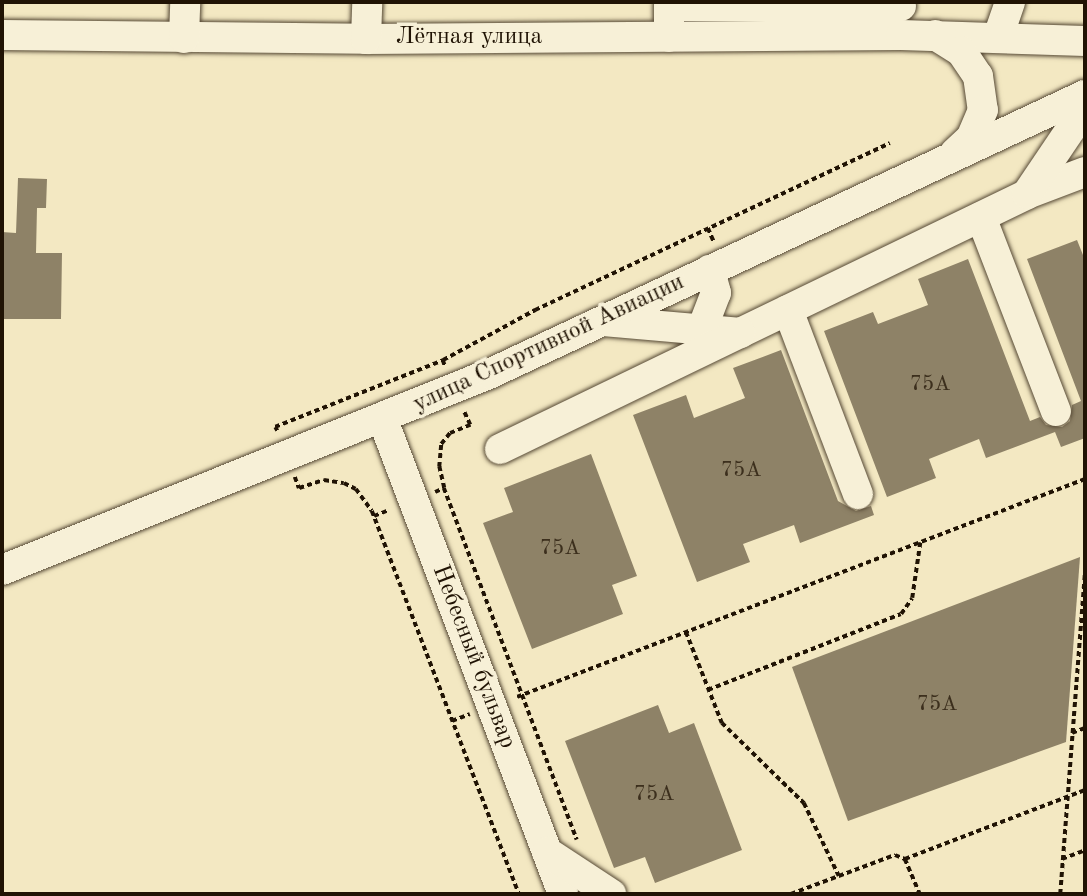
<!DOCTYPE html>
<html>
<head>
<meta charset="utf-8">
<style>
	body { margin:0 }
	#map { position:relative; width:1087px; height:896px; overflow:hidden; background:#f3e8c2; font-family:"Old Standard TT",serif }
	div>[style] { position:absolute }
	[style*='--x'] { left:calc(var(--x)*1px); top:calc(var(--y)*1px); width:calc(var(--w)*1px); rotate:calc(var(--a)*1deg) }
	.building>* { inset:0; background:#8e8267 }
	.path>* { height:3.5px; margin-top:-1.75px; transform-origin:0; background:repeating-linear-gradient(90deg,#201304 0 5px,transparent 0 8.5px) }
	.roads { filter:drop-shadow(0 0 2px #554834) drop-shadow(0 0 2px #554834) }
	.minor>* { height:30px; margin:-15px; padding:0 15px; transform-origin:15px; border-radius:15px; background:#f7f0d7 }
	span { translate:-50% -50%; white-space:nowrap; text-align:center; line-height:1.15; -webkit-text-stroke:7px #f7f0d7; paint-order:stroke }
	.number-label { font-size:21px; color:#3c2f1d }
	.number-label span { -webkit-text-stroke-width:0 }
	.street-label { font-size:24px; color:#201304 }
	.frame { position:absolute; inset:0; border:4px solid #201304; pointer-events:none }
</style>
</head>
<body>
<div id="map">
	<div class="building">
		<i style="clip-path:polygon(18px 178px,47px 179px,46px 208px,37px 208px,36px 253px,62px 253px,61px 319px,2px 319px,2px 232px,16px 233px)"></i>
		<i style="clip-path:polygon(1077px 240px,1085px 260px,1085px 438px,1061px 447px,1055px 432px,986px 458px,979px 439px,929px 459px,936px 478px,887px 497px,824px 331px,873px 312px,878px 324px,928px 305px,918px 279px,968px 259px,1030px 421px,1040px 417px,1046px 425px,1062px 427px,1070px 421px,1072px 405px,1081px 401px,1027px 259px)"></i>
		<i style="clip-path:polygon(781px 350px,838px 501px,856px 511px,871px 506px,874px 515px,800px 543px,794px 525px,743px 544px,750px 562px,697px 582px,633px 415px,686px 395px,694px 418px,745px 398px,733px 368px)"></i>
		<i style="clip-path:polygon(591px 454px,637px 576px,612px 585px,623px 614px,532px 649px,483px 523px,513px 512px,504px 488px)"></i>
		<i style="clip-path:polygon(1080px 557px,1066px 742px,848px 821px,792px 667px)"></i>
		<i style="clip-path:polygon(658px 705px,669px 733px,694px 723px,742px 850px,655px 883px,645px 857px,614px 868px,565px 741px)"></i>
	</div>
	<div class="path">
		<i style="--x:708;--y:228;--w:15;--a:67"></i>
		<i style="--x:443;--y:360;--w:105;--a:-28.5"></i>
		<i style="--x:535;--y:310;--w:392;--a:-25.2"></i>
		<i style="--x:277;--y:431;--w:4;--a:-117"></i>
		<i style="--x:275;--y:427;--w:181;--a:-21.7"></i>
		<i style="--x:443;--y:360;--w:6;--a:72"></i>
		<i style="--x:295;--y:477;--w:12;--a:70"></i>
		<i style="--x:299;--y:488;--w:26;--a:-18"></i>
		<i style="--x:324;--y:480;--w:20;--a:9"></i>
		<i style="--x:344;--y:483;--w:13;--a:27"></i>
		<i style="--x:356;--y:489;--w:27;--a:54"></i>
		<i style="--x:372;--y:511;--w:410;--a:69"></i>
		<i style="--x:444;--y:488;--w:376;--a:69.3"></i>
		<i style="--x:435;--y:492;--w:10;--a:-24"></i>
		<i style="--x:444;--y:488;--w:22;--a:-103"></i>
		<i style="--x:439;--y:467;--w:23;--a:-85"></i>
		<i style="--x:441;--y:444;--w:14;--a:-51"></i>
		<i style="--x:450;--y:433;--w:22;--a:-22"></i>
		<i style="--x:470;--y:425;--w:14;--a:-115"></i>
		<i style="--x:374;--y:516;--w:16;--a:-22"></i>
		<i style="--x:686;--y:632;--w:98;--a:68.4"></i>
		<i style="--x:722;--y:723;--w:115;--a:44.3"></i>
		<i style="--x:804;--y:803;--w:81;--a:64.4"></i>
		<i style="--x:708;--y:690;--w:207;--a:-21.5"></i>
		<i style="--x:901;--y:614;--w:19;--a:-55"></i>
		<i style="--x:912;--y:598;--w:56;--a:-81.7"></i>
		<i style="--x:517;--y:697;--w:608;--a:-21"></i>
		<i style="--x:452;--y:721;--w:19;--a:-21"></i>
		<i style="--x:1072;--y:733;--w:14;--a:-21"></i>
		<i style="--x:905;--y:859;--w:193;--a:-21"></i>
		<i style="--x:1062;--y:859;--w:25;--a:-21"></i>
		<i style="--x:791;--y:894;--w:111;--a:-20.6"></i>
		<i style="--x:895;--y:855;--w:11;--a:22"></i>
		<i style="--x:905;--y:859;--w:38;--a:67"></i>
		<i style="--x:1060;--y:894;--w:327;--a:-85.6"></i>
	</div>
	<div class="roads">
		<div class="minor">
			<i style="--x:2;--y:35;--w:364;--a:0.6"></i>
			<i style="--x:366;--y:39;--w:535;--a:-0.43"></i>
			<i style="--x:901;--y:35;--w:184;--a:1.9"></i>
			<i style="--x:935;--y:35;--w:31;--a:32"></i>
			<i style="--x:961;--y:51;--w:30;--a:56"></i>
			<i style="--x:978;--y:76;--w:34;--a:82"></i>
			<i style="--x:983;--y:110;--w:30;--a:113"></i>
			<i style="--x:971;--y:138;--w:22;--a:137"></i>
			<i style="--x:669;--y:37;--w:31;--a:-90"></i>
			<i style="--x:669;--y:6;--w:232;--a:0"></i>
			<i style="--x:998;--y:37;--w:37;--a:-71"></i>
			<i style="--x:184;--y:38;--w:36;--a:-88"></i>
			<i style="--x:366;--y:39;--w:37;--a:-88"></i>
			<i style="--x:1027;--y:194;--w:62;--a:-20.8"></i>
			<i style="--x:981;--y:217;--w:208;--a:68.9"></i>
			<i style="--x:788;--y:310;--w:197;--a:69.2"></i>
			<i style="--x:604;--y:321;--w:137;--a:5"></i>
			<i style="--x:740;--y:333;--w:319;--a:-25.8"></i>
			<i style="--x:1027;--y:194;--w:104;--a:-56"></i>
			<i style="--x:702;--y:329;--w:39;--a:-69"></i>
			<i style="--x:716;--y:293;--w:24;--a:-105"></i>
			<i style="--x:383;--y:420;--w:507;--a:69.21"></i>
			<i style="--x:500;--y:449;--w:267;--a:-25.8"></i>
			<i style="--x:2;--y:570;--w:525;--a:-21.92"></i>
			<i style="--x:489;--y:374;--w:658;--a:-25.09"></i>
			<i style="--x:547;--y:852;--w:77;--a:33.3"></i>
		</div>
	</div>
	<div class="number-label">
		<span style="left:930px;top:385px">75А</span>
		<span style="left:741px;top:471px">75А</span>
		<span style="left:560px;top:549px">75А</span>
		<span style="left:937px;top:705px">75А</span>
		<span style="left:654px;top:795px">75А</span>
	</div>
	<div class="street-label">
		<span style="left:469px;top:38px">Лётная улица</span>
		<span style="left:549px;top:344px;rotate:-25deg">улица Спортивной Авиации</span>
		<span style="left:473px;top:657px;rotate:69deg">Небесный бульвар</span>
	</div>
	<div class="frame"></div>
</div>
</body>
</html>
